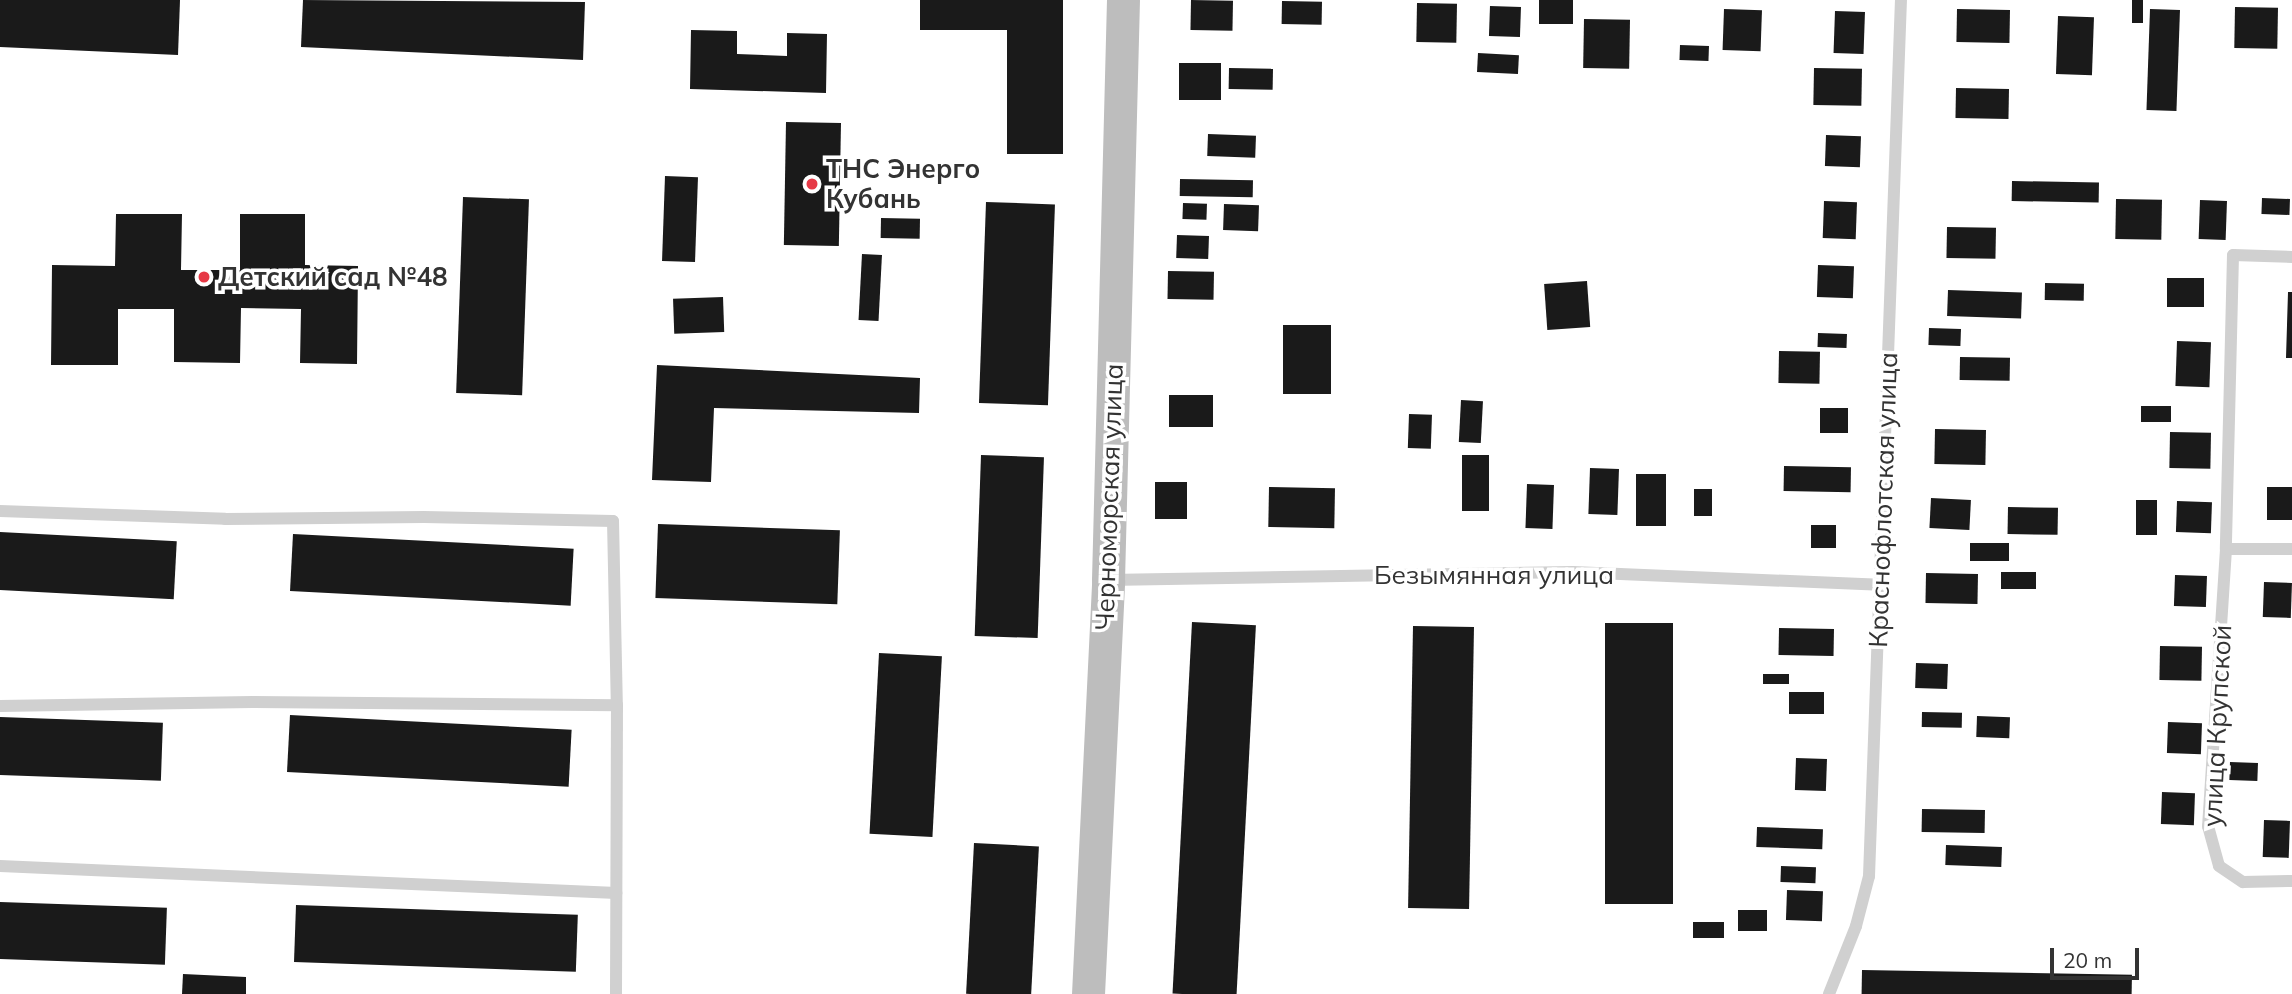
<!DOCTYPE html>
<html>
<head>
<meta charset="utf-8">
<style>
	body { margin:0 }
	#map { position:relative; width:2292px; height:994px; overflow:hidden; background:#fff; font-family:Mulish,sans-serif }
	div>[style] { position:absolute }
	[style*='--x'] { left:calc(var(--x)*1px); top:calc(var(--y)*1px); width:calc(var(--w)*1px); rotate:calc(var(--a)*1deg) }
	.building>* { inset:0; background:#1a1a1a; transform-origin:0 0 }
	.service>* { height:12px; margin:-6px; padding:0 6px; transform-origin:6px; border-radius:6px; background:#d0d0d0 }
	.secondary>* { height:33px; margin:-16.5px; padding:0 16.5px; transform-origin:16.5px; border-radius:16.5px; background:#bdbdbd }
	.dots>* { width:19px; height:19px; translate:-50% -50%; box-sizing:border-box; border:4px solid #fff; border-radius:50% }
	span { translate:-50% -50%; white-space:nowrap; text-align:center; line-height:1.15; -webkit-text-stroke:7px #fff; paint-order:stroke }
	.poi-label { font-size:26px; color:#333; font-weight:700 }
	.left { translate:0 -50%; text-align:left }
	.street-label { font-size:26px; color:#333 }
	.scale { position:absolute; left:2050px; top:948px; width:89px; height:32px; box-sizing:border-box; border:4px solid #333; border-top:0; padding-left:9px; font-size:21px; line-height:24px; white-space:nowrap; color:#333; -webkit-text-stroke:5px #fff; paint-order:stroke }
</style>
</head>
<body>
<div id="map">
	<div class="building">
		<i style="clip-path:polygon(0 0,180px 0,178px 55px,0 47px)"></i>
		<i style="clip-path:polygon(303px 0,585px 2px,583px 60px,301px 47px)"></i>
		<i style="clip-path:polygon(920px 0,1063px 0,1063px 154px,1007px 154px,1007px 30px,920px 30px)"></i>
		<i style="left:1191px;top:0;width:42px;height:30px;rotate:1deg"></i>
		<i style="left:1539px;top:0;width:34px;height:24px"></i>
		<i style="left:2132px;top:0;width:11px;height:23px"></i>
		<i style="left:1282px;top:1px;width:40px;height:23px;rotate:1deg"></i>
		<i style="left:1417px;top:3px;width:40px;height:39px;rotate:1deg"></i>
		<i style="left:1490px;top:6px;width:31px;height:30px;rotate:2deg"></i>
		<i style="left:2235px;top:7px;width:43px;height:41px;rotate:1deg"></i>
		<i style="left:1724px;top:9px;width:38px;height:41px;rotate:2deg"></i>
		<i style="left:1957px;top:9px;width:53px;height:33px;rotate:1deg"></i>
		<i style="left:2150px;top:9px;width:30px;height:101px;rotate:2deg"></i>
		<i style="left:1835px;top:11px;width:30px;height:42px;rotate:2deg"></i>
		<i style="left:2058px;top:16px;width:36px;height:58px;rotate:2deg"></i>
		<i style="left:1584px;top:19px;width:46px;height:49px;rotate:1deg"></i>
		<i style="clip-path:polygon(691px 30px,737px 31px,737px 54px,787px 56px,787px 33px,827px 34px,826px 93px,690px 89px)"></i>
		<i style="left:1680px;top:45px;width:29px;height:15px;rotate:2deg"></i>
		<i style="left:1478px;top:53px;width:41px;height:19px;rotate:3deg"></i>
		<i style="left:1179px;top:63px;width:42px;height:37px"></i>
		<i style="left:1229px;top:68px;width:44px;height:21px;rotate:1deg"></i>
		<i style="left:1814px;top:68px;width:48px;height:37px;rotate:1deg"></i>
		<i style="left:1956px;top:88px;width:53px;height:30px;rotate:1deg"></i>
		<i style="left:786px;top:122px;width:55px;height:123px;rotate:1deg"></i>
		<i style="left:1208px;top:134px;width:48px;height:22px;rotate:2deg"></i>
		<i style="left:1826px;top:135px;width:35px;height:31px;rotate:2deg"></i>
		<i style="left:665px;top:176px;width:33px;height:85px;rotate:2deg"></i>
		<i style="left:1180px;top:179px;width:73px;height:17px;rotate:1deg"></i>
		<i style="left:2012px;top:181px;width:87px;height:20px;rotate:1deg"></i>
		<i style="left:463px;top:197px;width:66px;height:196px;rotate:2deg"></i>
		<i style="left:2262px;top:198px;width:28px;height:16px;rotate:2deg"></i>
		<i style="left:2116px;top:199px;width:46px;height:40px;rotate:1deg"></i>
		<i style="left:2200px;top:200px;width:27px;height:39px;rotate:2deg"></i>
		<i style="left:1824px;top:201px;width:33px;height:37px;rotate:2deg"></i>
		<i style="left:986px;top:202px;width:69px;height:201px;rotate:2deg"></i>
		<i style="left:1183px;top:203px;width:24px;height:16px;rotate:2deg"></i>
		<i style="left:1224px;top:204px;width:35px;height:26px;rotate:2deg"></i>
		<i style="clip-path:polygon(116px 214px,182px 214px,181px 270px,240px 270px,240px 214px,305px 214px,305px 265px,358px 266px,357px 364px,300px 363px,301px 309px,241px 308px,240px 363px,174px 362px,174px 309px,118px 309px,118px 365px,51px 365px,52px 265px,115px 266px)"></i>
		<i style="left:881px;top:218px;width:39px;height:20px;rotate:1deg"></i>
		<i style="left:1947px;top:227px;width:49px;height:31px;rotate:1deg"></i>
		<i style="left:1177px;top:235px;width:32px;height:23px;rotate:2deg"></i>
		<i style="left:862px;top:254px;width:20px;height:66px;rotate:3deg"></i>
		<i style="left:1818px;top:265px;width:36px;height:32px;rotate:2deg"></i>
		<i style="left:1168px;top:271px;width:46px;height:28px;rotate:1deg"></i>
		<i style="left:2167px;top:278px;width:37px;height:29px"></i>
		<i style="left:1587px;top:281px;width:46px;height:43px;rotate:86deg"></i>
		<i style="left:2045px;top:283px;width:39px;height:17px;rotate:1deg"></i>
		<i style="left:1948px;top:290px;width:74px;height:26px;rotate:2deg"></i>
		<i style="clip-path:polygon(2288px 292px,2292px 292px,2292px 358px,2286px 358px)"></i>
		<i style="left:723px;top:297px;width:35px;height:50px;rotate:88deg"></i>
		<i style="left:1283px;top:325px;width:48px;height:69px"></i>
		<i style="left:1929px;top:328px;width:32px;height:17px;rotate:2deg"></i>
		<i style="left:1818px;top:333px;width:29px;height:14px;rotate:2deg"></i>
		<i style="left:2177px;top:341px;width:34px;height:45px;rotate:2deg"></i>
		<i style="left:1779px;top:351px;width:41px;height:32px;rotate:1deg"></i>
		<i style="left:1960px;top:357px;width:50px;height:23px;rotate:1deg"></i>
		<i style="clip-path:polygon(657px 365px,920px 378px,919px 413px,714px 408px,711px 482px,652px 480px)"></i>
		<i style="left:1169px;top:395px;width:44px;height:32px"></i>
		<i style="left:1461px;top:400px;width:22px;height:42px;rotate:3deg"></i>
		<i style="left:2141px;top:406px;width:30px;height:16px"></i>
		<i style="left:1820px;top:408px;width:28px;height:25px"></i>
		<i style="left:1409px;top:414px;width:23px;height:34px;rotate:2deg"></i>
		<i style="left:1935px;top:429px;width:51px;height:35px;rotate:1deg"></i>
		<i style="left:2170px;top:432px;width:41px;height:36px;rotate:1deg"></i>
		<i style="left:981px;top:455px;width:63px;height:181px;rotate:2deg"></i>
		<i style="left:1462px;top:455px;width:27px;height:56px"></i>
		<i style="left:1784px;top:466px;width:67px;height:25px;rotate:1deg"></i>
		<i style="left:1590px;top:468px;width:29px;height:46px;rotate:2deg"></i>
		<i style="left:1636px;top:474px;width:30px;height:52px"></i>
		<i style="left:1155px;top:482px;width:32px;height:37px"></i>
		<i style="left:1527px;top:484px;width:27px;height:44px;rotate:2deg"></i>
		<i style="left:1269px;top:487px;width:66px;height:40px;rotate:1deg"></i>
		<i style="left:2267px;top:487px;width:25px;height:33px"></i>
		<i style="left:1694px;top:489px;width:18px;height:27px"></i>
		<i style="left:1931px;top:498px;width:40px;height:30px;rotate:3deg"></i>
		<i style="left:2136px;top:500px;width:21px;height:35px"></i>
		<i style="left:2177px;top:501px;width:35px;height:31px;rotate:2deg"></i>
		<i style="left:2008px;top:507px;width:50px;height:27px;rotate:1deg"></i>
		<i style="left:658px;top:524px;width:182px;height:74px;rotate:2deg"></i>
		<i style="left:1811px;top:525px;width:25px;height:23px"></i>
		<i style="left:0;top:532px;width:177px;height:58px;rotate:3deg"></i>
		<i style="left:293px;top:534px;width:281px;height:57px;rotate:3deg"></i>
		<i style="left:1970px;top:543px;width:39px;height:18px"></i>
		<i style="left:2001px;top:572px;width:35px;height:17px"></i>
		<i style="left:1926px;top:573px;width:52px;height:30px;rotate:1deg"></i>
		<i style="left:2175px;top:575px;width:32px;height:31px;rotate:2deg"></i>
		<i style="left:2264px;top:582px;width:28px;height:35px;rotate:2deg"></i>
		<i style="left:1192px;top:622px;width:64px;height:372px;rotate:3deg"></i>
		<i style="left:1605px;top:623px;width:68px;height:281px"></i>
		<i style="left:1413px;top:626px;width:61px;height:282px;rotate:1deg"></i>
		<i style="left:1779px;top:628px;width:55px;height:27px;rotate:1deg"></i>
		<i style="left:2160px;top:646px;width:42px;height:34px;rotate:1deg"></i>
		<i style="left:879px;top:653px;width:63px;height:181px;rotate:3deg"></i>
		<i style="left:1916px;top:663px;width:32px;height:25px;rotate:2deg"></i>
		<i style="left:1763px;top:674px;width:26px;height:10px"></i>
		<i style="left:1789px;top:692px;width:35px;height:22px"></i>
		<i style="left:1922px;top:712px;width:40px;height:15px;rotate:1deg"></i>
		<i style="left:290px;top:715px;width:282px;height:57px;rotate:3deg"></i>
		<i style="left:1977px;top:716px;width:33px;height:21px;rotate:2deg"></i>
		<i style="left:0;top:717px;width:163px;height:58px;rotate:2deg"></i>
		<i style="left:2168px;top:722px;width:34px;height:31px;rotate:2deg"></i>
		<i style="left:1796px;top:758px;width:31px;height:32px;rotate:2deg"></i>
		<i style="left:2230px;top:762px;width:28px;height:18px;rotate:2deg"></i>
		<i style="left:2162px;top:792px;width:33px;height:32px;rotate:2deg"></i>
		<i style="left:1922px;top:809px;width:63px;height:23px;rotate:1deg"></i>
		<i style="left:2264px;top:820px;width:26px;height:37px;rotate:2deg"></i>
		<i style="left:1757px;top:827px;width:66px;height:20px;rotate:2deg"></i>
		<i style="left:974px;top:843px;width:65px;height:151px;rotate:3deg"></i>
		<i style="left:1946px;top:845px;width:56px;height:20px;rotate:2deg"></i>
		<i style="left:1781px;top:866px;width:35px;height:16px;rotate:2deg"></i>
		<i style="left:1787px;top:890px;width:36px;height:30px;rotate:2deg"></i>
		<i style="left:0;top:902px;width:167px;height:57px;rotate:2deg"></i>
		<i style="left:296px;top:905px;width:282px;height:57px;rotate:2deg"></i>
		<i style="left:1738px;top:910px;width:29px;height:21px"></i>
		<i style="left:1693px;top:922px;width:31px;height:16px"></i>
		<i style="left:1862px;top:970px;width:270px;height:24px;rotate:1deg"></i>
		<i style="clip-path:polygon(183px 974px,246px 977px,246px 994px,182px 994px)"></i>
	</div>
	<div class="service">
		<i style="--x:2292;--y:257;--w:59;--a:-178.1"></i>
		<i style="--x:2233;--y:255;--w:294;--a:91.4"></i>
		<i style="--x:2226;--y:549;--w:278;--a:93.7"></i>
		<i style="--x:2208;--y:826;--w:41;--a:74.6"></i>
		<i style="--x:2219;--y:866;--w:29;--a:34"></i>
		<i style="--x:2243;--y:882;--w:49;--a:-1.2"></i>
		<i style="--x:0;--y:511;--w:225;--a:2"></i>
		<i style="--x:225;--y:519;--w:199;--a:-0.6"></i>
		<i style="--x:424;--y:517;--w:189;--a:1.2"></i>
		<i style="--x:613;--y:521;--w:184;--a:88.8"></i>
		<i style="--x:617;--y:705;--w:289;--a:90.2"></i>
		<i style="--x:2226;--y:549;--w:66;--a:0"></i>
		<i style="--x:1108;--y:580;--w:465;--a:-1"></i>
		<i style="--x:1573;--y:572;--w:307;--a:2.4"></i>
		<i style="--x:0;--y:706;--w:252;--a:-0.9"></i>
		<i style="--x:252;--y:702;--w:365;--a:0.5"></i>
		<i style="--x:0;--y:866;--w:617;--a:2.51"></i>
		<i style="--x:1829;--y:994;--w:73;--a:-68.3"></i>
		<i style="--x:1856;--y:926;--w:52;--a:-75.4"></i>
		<i style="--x:1869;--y:876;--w:877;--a:-87.91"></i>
	</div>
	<div class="secondary">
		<i style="--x:1088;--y:994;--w:414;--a:-87.2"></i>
		<i style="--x:1108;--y:580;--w:580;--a:-88.52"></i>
	</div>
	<div class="dots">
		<i style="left:812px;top:184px;background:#e63946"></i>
		<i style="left:204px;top:277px;background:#e63946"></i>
	</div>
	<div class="poi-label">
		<span class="left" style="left:826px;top:184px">ТНС Энерго<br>Кубань</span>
		<span class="left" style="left:218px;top:277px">Детский сад №48</span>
	</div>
	<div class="street-label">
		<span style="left:1109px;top:497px;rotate:-88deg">Черноморская улица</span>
		<span style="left:1883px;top:500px;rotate:-88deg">Краснофлотская улица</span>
		<span style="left:1494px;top:575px">Безымянная улица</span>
		<span style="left:2217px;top:726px;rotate:-87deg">улица Крупской</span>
	</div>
	<div class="scale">20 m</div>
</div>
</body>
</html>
